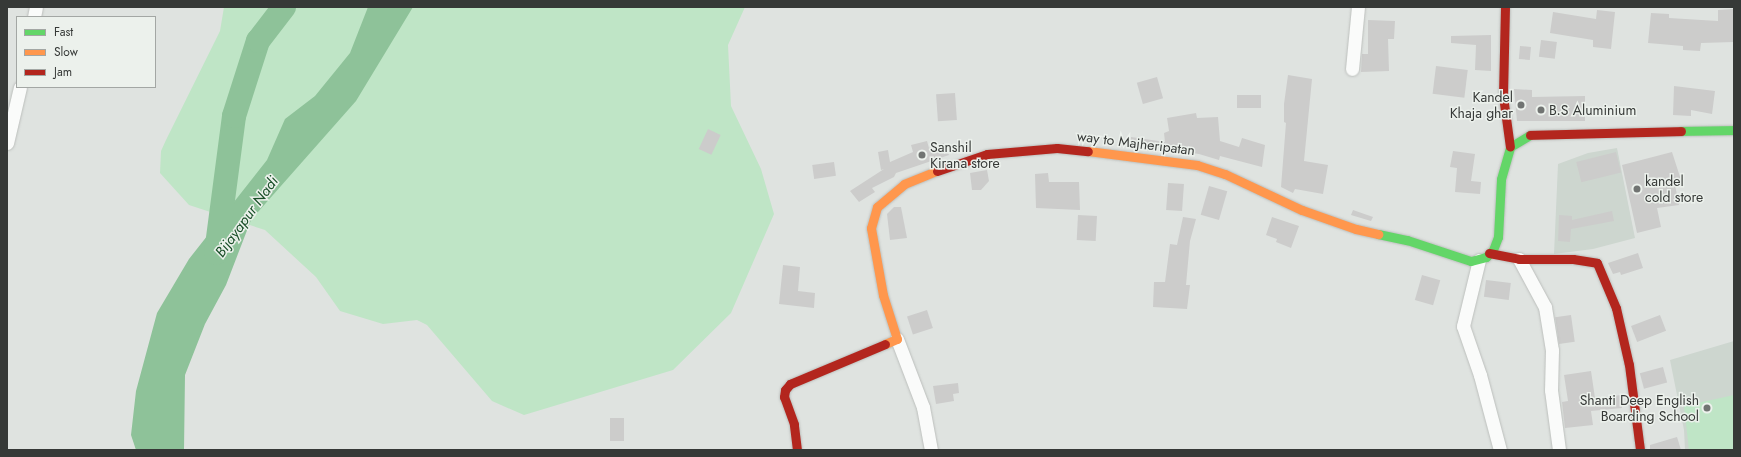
<!DOCTYPE html>
<html>
<head>
<meta charset="utf-8">
<style>
	body { margin:0 }
	#map { position:relative; width:1741px; height:457px; overflow:hidden; background:#dfe3e0; font-family:Jost,sans-serif }
	div>[style] { position:absolute }
	[style*='--x'] { left:calc(var(--x)*1px); top:calc(var(--y)*1px); width:calc(var(--w)*1px); rotate:calc(var(--a)*1deg) }
	.built>* { inset:0; background:#cdd6cf }
	.green>* { inset:0; background:#bfe5c6 }
	.water>* { inset:0; background:#8ec299 }
	.river>* { height:24px; margin:-12px; padding:0 12px; transform-origin:12px; border-radius:12px; background:#8ec299 }
	.building>* { inset:0; background:#cccccb; transform-origin:0 0 }
	.roads { filter:drop-shadow(0 0 1px #bcbfbc) drop-shadow(0 0 1px #bcbfbc) }
	.street>* { height:13px; margin:-6.5px; padding:0 6.5px; transform-origin:6.5px; border-radius:6.5px; background:#fafbfa }
	.fast>* { height:9px; margin:-4.5px; padding:0 4.5px; transform-origin:4.5px; border-radius:4.5px; background:#63d668 }
	.slow>* { height:9px; margin:-4.5px; padding:0 4.5px; transform-origin:4.5px; border-radius:4.5px; background:#ff974d }
	.jam>* { height:9px; margin:-4.5px; padding:0 4.5px; transform-origin:4.5px; border-radius:4.5px; background:#b3261e }
	.dots>* { width:11px; height:11px; translate:-50% -50%; box-sizing:border-box; border:2px solid #ecf1ec; border-radius:50% }
	span { translate:-50% -50%; white-space:nowrap; text-align:center; line-height:1.15; -webkit-text-stroke:3px #ecf1ec; paint-order:stroke }
	.poi-label { font-size:14px; color:#363937 }
	.right { translate:-100% -50%; text-align:right }
	.left { translate:0 -50%; text-align:left }
	.street-label { font-size:14px; color:#363937 }
	.water-label { font-size:15px; color:#194f28; font-style:italic }
	.frame { position:absolute; inset:0; border:8px solid #363937; pointer-events:none }
	.legend { position:absolute; left:16px; top:16px; width:140px; height:72px; box-sizing:border-box; background:#ecf1ec; border:1px solid #a3a7a4; margin:0; padding:5px 7px; list-style:none; font-size:12px; color:#363937 }
	.legend li { display:flex; align-items:center; gap:8px; height:20px }
	.legend b { width:20px; border:1px solid #a3a7a4 }
</style>
</head>
<body>
<div id="map">
	<div class="built">
		<i style="clip-path:polygon(1617px 148px,1635px 238px,1593px 249px,1554px 254px,1558px 164px,1588px 153px)"></i>
		<i style="clip-path:polygon(1734px 341px,1734px 450px,1685px 450px,1684px 430px,1670px 360px)"></i>
	</div>
	<div class="green">
		<i style="clip-path:polygon(224px 7px,745px 7px,728px 45px,731px 106px,761px 169px,774px 214px,731px 313px,673px 370px,524px 415px,492px 401px,427px 325px,417px 320px,383px 324px,340px 311px,316px 277px,265px 230px,189px 205px,160px 173px,161px 151px,166px 140px,220px 31px)"></i>
		<i style="clip-path:polygon(1734px 395px,1734px 450px,1689px 450px,1684px 406px)"></i>
	</div>
	<div class="water">
		<i style="clip-path:polygon(368px 7px,413px 7px,356px 101px,251px 220px,226px 285px,205px 324px,185px 375px,184px 450px,136px 450px,131px 435px,136px 391px,157px 313px,189px 259px,267px 160px,285px 119px,315px 96px,350px 53px)"></i>
	</div>
	<div class="river">
		<i style="--x:216;--y:253;--w:138;--a:-82.5"></i>
		<i style="--x:234;--y:116;--w:79;--a:-72.3"></i>
		<i style="--x:258;--y:41;--w:43;--a:-52.6"></i>
	</div>
	<div class="building">
		<i style="clip-path:polygon(1734px 9px,1734px 42px,1701px 43px,1700px 51px,1683px 50px,1683px 46px,1648px 43px,1651px 13px,1669px 14px,1669px 18px,1718px 21px,1718px 10px)"></i>
		<i style="clip-path:polygon(1597px 10px,1615px 12px,1611px 49px,1593px 47px,1593px 40px,1550px 33px,1553px 12px,1596px 19px)"></i>
		<i style="clip-path:polygon(1368px 20px,1395px 21px,1394px 39px,1388px 39px,1389px 71px,1361px 72px,1362px 54px,1368px 54px)"></i>
		<i style="clip-path:polygon(1491px 35px,1491px 71px,1475px 70px,1476px 45px,1451px 43px,1451px 36px)"></i>
		<i style="left:1541px;top:40px;width:16px;height:17px;rotate:7deg"></i>
		<i style="left:1520px;top:46px;width:11px;height:13px;rotate:5deg"></i>
		<i style="left:1436px;top:66px;width:32px;height:28px;rotate:7deg"></i>
		<i style="clip-path:polygon(1288px 75px,1312px 79px,1304px 161px,1328px 165px,1323px 194px,1295px 189px,1293px 193px,1281px 187px,1286px 123px,1284px 122px,1284px 104px)"></i>
		<i style="left:1157px;top:77px;width:22px;height:21px;rotate:74deg"></i>
		<i style="clip-path:polygon(1674px 86px,1715px 91px,1712px 114px,1691px 110px,1691px 116px,1673px 115px)"></i>
		<i style="clip-path:polygon(1514px 89px,1532px 90px,1532px 97px,1585px 96px,1585px 121px,1517px 121px)"></i>
		<i style="left:955px;top:93px;width:27px;height:19px;rotate:86deg"></i>
		<i style="left:1237px;top:95px;width:24px;height:13px"></i>
		<i style="clip-path:polygon(1196px 113px,1197px 118px,1218px 117px,1220px 141px,1239px 147px,1242px 138px,1265px 145px,1262px 167px,1220px 156px,1219px 160px,1199px 154px,1131px 144px,1131px 137px,1165px 142px,1164px 133px,1169px 131px,1167px 118px)"></i>
		<i style="left:708px;top:129px;width:14px;height:22px;rotate:25deg"></i>
		<i style="clip-path:polygon(927px 141px,929px 148px,944px 143px,949px 155px,896px 173px,894px 177px,872px 188px,875px 192px,859px 202px,850px 191px,884px 169px,881px 170px,878px 152px,888px 150px,890px 162px,913px 152px,911px 145px)"></i>
		<i style="clip-path:polygon(1453px 151px,1475px 154px,1471px 181px,1481px 182px,1480px 194px,1455px 192px,1457px 168px,1450px 167px)"></i>
		<i style="left:1616px;top:152px;width:21px;height:41px;rotate:76deg"></i>
		<i style="clip-path:polygon(1672px 152px,1682px 183px,1675px 185px,1679px 205px,1657px 208px,1661px 227px,1637px 233px,1622px 165px)"></i>
		<i style="left:834px;top:162px;width:14px;height:22px;rotate:82deg"></i>
		<i style="clip-path:polygon(987px 170px,989px 181px,981px 190px,972px 190px,970px 173px)"></i>
		<i style="clip-path:polygon(1048px 173px,1049px 182px,1079px 182px,1080px 210px,1036px 208px,1035px 174px)"></i>
		<i style="left:1168px;top:183px;width:16px;height:27px;rotate:4deg"></i>
		<i style="left:1209px;top:186px;width:19px;height:30px;rotate:16deg"></i>
		<i style="clip-path:polygon(894px 207px,901px 207px,907px 238px,890px 240px,887px 214px)"></i>
		<i style="clip-path:polygon(1353px 210px,1373px 217px,1371px 221px,1351px 215px)"></i>
		<i style="clip-path:polygon(1612px 211px,1614px 221px,1571px 229px,1570px 242px,1558px 241px,1559px 215px,1572px 216px,1572px 220px)"></i>
		<i style="left:1078px;top:215px;width:19px;height:25px;rotate:3deg"></i>
		<i style="clip-path:polygon(1183px 217px,1196px 219px,1190px 241px,1186px 285px,1190px 285px,1187px 309px,1153px 307px,1154px 282px,1165px 282px,1170px 244px,1177px 245px)"></i>
		<i style="clip-path:polygon(1272px 217px,1299px 226px,1291px 248px,1276px 242px,1277px 239px,1266px 235px)"></i>
		<i style="clip-path:polygon(1638px 253px,1643px 268px,1621px 275px,1620px 272px,1613px 274px,1608px 263px)"></i>
		<i style="clip-path:polygon(783px 265px,800px 267px,798px 291px,815px 293px,814px 308px,779px 304px)"></i>
		<i style="left:1422px;top:275px;width:19px;height:26px;rotate:16deg"></i>
		<i style="left:1486px;top:280px;width:25px;height:17px;rotate:7deg"></i>
		<i style="left:927px;top:310px;width:19px;height:21px;rotate:72deg"></i>
		<i style="left:1571px;top:315px;width:27px;height:16px;rotate:82deg"></i>
		<i style="left:1660px;top:315px;width:17px;height:31px;rotate:69deg"></i>
		<i style="left:1663px;top:367px;width:16px;height:24px;rotate:75deg"></i>
		<i style="clip-path:polygon(1591px 371px,1595px 398px,1621px 395px,1622px 408px,1591px 411px,1593px 425px,1565px 428px,1562px 402px,1568px 401px,1564px 375px)"></i>
		<i style="clip-path:polygon(958px 383px,959px 393px,953px 394px,954px 401px,936px 404px,933px 386px)"></i>
		<i style="left:610px;top:418px;width:14px;height:23px"></i>
		<i style="clip-path:polygon(1677px 437px,1681px 450px,1650px 450px,1650px 445px)"></i>
	</div>
	<div class="roads">
		<div class="street">
			<i style="--x:34;--y:17;--w:10;--a:-79"></i>
			<i style="--x:1352;--y:69;--w:62;--a:-84.5"></i>
			<i style="--x:7;--y:143;--w:57;--a:-76.9"></i>
			<i style="--x:1519;--y:259;--w:55;--a:61.6"></i>
			<i style="--x:1545;--y:307;--w:44;--a:80.8"></i>
			<i style="--x:1552;--y:350;--w:40;--a:91.4"></i>
			<i style="--x:1551;--y:390;--w:61;--a:82.4"></i>
			<i style="--x:1479;--y:260;--w:68;--a:103.6"></i>
			<i style="--x:1463;--y:326;--w:52;--a:70.9"></i>
			<i style="--x:1480;--y:375;--w:78;--a:75.1"></i>
			<i style="--x:897;--y:339;--w:73;--a:69.1"></i>
			<i style="--x:923;--y:407;--w:44;--a:79.5"></i>
		</div>
		<div class="fast">
			<i style="--x:1681;--y:131;--w:53;--a:-1.1"></i>
			<i style="--x:1378;--y:234;--w:30;--a:12"></i>
			<i style="--x:1407;--y:240;--w:67;--a:18.2"></i>
			<i style="--x:1471;--y:261;--w:16;--a:-15"></i>
			<i style="--x:1486;--y:257;--w:10;--a:-45"></i>
			<i style="--x:1493;--y:250;--w:14;--a:-69"></i>
			<i style="--x:1498;--y:237;--w:58;--a:-87"></i>
			<i style="--x:1501;--y:179;--w:33;--a:-74"></i>
			<i style="--x:1510;--y:147;--w:23;--a:-31"></i>
		</div>
		<div class="slow">
			<i style="--x:1088;--y:151;--w:110;--a:7.3"></i>
			<i style="--x:1197;--y:165;--w:29;--a:18"></i>
			<i style="--x:1225;--y:174;--w:85;--a:25.1"></i>
			<i style="--x:1302;--y:210;--w:57;--a:19.4"></i>
			<i style="--x:1356;--y:229;--w:23;--a:13"></i>
			<i style="--x:885;--y:344;--w:13;--a:-23"></i>
			<i style="--x:897;--y:339;--w:46;--a:-107.7"></i>
			<i style="--x:883;--y:295;--w:68;--a:-100.2"></i>
			<i style="--x:871;--y:228;--w:22;--a:-74"></i>
			<i style="--x:877;--y:207;--w:35;--a:-40"></i>
			<i style="--x:904;--y:184;--w:35;--a:-22"></i>
		</div>
		<div class="jam">
			<i style="--x:1505;--y:7;--w:89;--a:91.3"></i>
			<i style="--x:1503;--y:96;--w:51;--a:82.2"></i>
			<i style="--x:1530;--y:135;--w:151;--a:-1.5"></i>
			<i style="--x:937;--y:171;--w:53;--a:-18.8"></i>
			<i style="--x:987;--y:154;--w:70;--a:-4.9"></i>
			<i style="--x:1057;--y:148;--w:31;--a:6"></i>
			<i style="--x:1489;--y:253;--w:31;--a:11"></i>
			<i style="--x:1519;--y:259;--w:54;--a:0"></i>
			<i style="--x:1573;--y:259;--w:24;--a:9"></i>
			<i style="--x:1597;--y:263;--w:49;--a:67.1"></i>
			<i style="--x:1616;--y:308;--w:58;--a:77.2"></i>
			<i style="--x:1629;--y:365;--w:86;--a:82.6"></i>
			<i style="--x:797;--y:450;--w:26;--a:-97"></i>
			<i style="--x:794;--y:424;--w:29;--a:-110"></i>
			<i style="--x:784;--y:397;--w:7;--a:-82"></i>
			<i style="--x:785;--y:390;--w:8;--a:-50"></i>
			<i style="--x:790;--y:384;--w:103;--a:-22.8"></i>
		</div>
	</div>
	<div class="dots">
		<i style="left:1521px;top:105px;background:#717472"></i>
		<i style="left:1541px;top:110px;background:#717472"></i>
		<i style="left:922px;top:155px;background:#717472"></i>
		<i style="left:1637px;top:189px;background:#717472"></i>
		<i style="left:1707px;top:408px;background:#717472"></i>
	</div>
	<div class="poi-label">
		<span class="right" style="left:1513px;top:105px">Kandel<br>Khaja ghar</span>
		<span class="left" style="left:1549px;top:110px">B.S Aluminium</span>
		<span class="left" style="left:930px;top:155px">Sanshil<br>Kirana store</span>
		<span class="left" style="left:1645px;top:189px">kandel<br>cold store</span>
		<span class="right" style="left:1699px;top:408px">Shanti Deep English<br>Boarding School</span>
	</div>
	<div class="street-label">
		<span style="left:1136px;top:143px;rotate:7deg">way to Majheripatan</span>
	</div>
	<div class="water-label">
		<span style="left:247px;top:217px;rotate:-54deg">Bijayapur Nadi</span>
	</div>
	<div class="frame"></div>
	<ul class="legend">
	<li><b style="height:5px;background:#63d668"></b>Fast</li>
	<li><b style="height:5px;background:#ff974d"></b>Slow</li>
	<li><b style="height:5px;background:#b3261e"></b>Jam</li>
	</ul>
</div>
</body>
</html>
